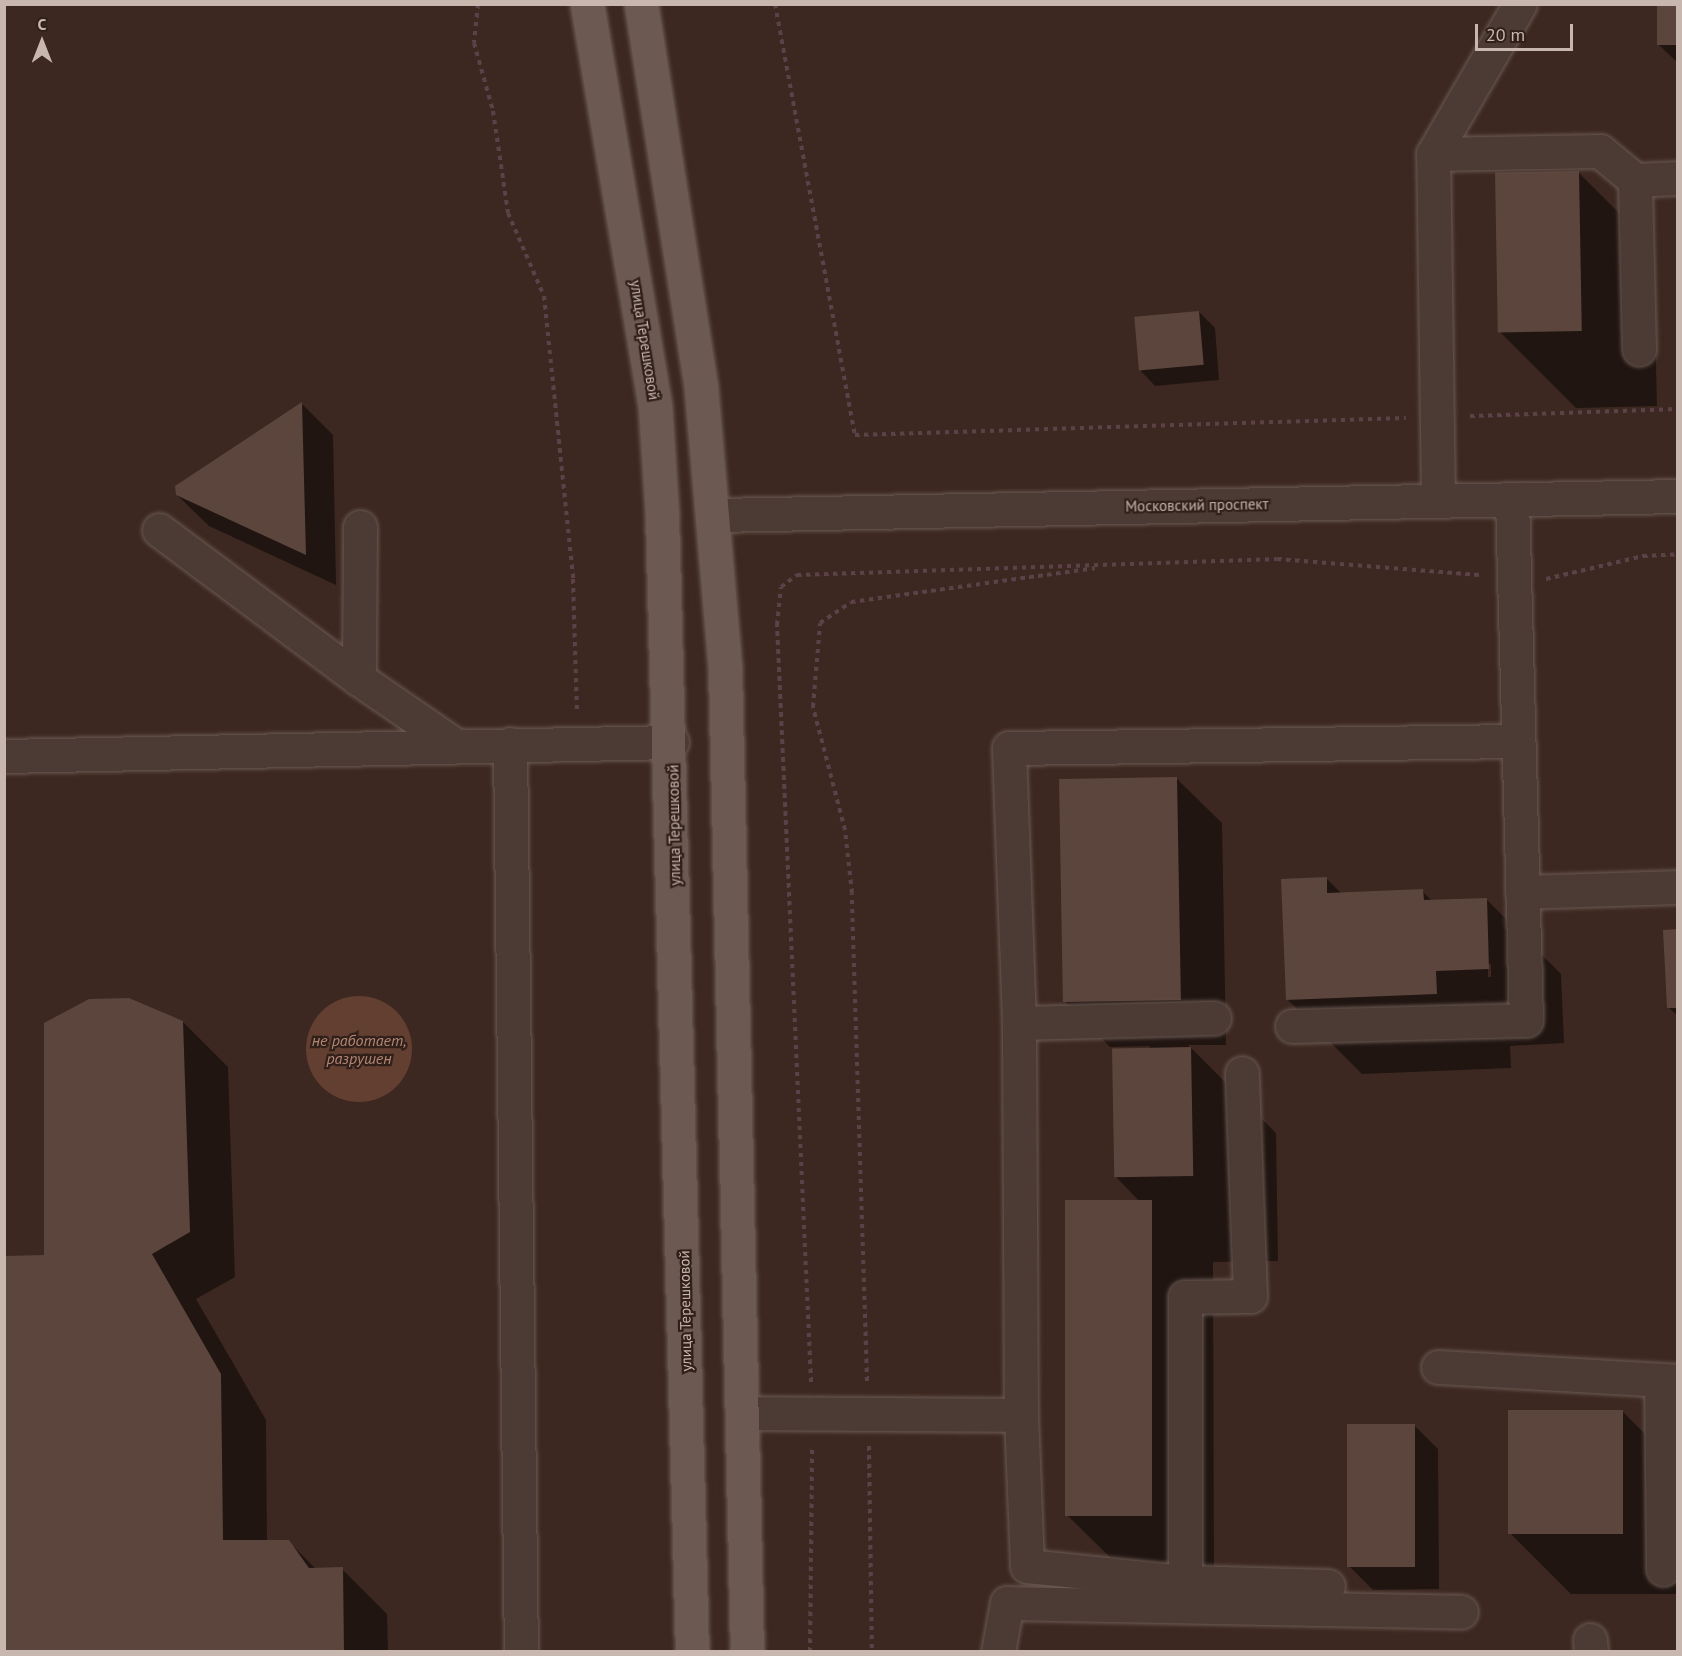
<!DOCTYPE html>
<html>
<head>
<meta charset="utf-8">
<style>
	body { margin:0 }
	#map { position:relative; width:1682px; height:1656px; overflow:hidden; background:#3c2820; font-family:"PT Sans",sans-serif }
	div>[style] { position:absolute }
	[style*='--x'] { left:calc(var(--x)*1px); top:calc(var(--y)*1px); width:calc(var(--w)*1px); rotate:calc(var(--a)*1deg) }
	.water>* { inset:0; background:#623f31 }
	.round { border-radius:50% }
	.shadow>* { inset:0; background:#0007 }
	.building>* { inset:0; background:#5c453c; transform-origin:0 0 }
	.path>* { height:4px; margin-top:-2px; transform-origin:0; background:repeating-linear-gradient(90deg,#5c4248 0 4.5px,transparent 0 9px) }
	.roads { filter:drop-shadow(0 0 2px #6a5952) drop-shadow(0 0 2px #6a5952) }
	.minor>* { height:33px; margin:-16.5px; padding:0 16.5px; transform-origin:16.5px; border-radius:16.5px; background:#4c3b34 }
	.major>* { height:33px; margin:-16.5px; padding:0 16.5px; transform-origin:16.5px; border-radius:16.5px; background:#6c5952 }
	span { translate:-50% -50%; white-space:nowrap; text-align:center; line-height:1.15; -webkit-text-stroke:4.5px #31201a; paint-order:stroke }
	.street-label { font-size:15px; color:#c8b7af }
	.water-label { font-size:16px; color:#b28674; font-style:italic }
	.frame { position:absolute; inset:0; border:6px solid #c8b7af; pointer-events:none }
	.north { position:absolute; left:12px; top:12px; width:60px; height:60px; -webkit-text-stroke:4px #31201a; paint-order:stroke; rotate:0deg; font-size:16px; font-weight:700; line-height:24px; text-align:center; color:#c8b7af }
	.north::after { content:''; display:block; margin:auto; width:21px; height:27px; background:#c8b7af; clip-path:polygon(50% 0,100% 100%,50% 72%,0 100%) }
	.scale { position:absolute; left:1475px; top:24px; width:98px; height:27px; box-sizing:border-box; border:3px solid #c8b7af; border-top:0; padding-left:8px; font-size:18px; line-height:21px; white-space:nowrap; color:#c8b7af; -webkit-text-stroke:4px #31201a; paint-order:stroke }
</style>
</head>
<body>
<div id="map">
	<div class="water">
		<i class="round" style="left:306px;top:996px;width:106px;height:106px"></i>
	</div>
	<div class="shadow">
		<i style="clip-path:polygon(1658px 4px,1678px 4px,1678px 63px,1659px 45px)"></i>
		<i style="clip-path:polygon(1578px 172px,1653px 247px,1657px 406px,1576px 408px,1501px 333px)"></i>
		<i style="clip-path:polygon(1199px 312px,1215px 328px,1219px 380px,1155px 386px,1140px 370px)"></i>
		<i style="clip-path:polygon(302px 404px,333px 435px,336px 585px,209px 526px,177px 495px,177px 487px)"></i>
		<i style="clip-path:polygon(1176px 778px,1222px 823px,1226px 1045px,1188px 1045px,1276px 1133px,1278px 1261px,1213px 1262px,1214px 1576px,1129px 1576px,1067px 1515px,1140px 1202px,1116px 1177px,1150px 1046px,1110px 1047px,1065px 1002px)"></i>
		<i style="clip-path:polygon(evenodd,1326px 878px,1342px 894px,1422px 891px,1432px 901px,1486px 899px,1561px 974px,1564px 1043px,1510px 1046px,1511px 1068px,1362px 1074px,1287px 999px,1326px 878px,1488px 964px,1491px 964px,1491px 977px,1488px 977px,1488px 964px)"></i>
		<i style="clip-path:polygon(1678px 930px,1678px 1016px,1669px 1008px)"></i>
		<i style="clip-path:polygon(183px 1022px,228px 1067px,235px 1277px,196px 1299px,266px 1420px,267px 1541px,288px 1541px,316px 1569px,342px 1569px,387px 1614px,388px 1652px,4px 1652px,46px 1257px)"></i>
		<i style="clip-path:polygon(1622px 1411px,1678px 1467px,1678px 1594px,1571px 1594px,1510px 1533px)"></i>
		<i style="clip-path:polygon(1414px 1425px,1438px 1449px,1439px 1589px,1373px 1590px,1349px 1566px)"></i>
	</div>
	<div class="building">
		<i style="left:1657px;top:5px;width:21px;height:40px"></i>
		<i style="left:1579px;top:171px;width:160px;height:84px;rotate:89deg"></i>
		<i style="left:1199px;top:311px;width:54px;height:65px;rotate:85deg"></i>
		<i style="clip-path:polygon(302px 402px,306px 555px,176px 495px,175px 486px)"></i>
		<i style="left:1177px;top:777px;width:223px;height:118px;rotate:89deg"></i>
		<i style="clip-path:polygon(1327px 877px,1327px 893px,1423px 889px,1424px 900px,1487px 898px,1489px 969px,1436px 971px,1437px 994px,1286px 1000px,1281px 879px)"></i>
		<i style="clip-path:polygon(1678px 929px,1678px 1008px,1667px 1008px,1663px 930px)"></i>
		<i style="clip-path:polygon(129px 998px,183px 1021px,190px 1232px,152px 1254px,221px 1374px,223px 1540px,289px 1540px,309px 1568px,343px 1567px,344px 1652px,4px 1652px,4px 1256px,44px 1255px,44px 1023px,89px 999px)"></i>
		<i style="left:1191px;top:1047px;width:129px;height:79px;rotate:89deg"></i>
		<i style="left:1152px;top:1200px;width:316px;height:87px;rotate:90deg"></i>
		<i style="left:1623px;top:1410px;width:124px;height:115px;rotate:90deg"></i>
		<i style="left:1347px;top:1424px;width:68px;height:143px"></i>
	</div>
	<div class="path">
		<i style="--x:478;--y:4;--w:39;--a:96"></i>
		<i style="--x:474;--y:43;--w:71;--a:74.4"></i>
		<i style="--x:493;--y:111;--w:103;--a:81.6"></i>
		<i style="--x:508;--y:213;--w:90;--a:66.6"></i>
		<i style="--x:544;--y:296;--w:284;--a:84.1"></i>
		<i style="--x:573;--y:579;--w:133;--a:88.3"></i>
		<i style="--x:775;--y:4;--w:438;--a:79.5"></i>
		<i style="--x:855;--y:435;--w:551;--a:-1.77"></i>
		<i style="--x:1470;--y:416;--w:208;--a:-1.9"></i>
		<i style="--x:1546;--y:579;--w:100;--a:-13.3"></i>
		<i style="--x:1643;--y:556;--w:35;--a:-3"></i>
		<i style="--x:867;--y:1381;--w:488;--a:-91.8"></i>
		<i style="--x:852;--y:893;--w:63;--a:-96.3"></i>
		<i style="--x:845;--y:830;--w:127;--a:-104.6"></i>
		<i style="--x:813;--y:707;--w:84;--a:-85.2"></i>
		<i style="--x:820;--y:623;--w:37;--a:-34"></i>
		<i style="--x:851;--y:602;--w:246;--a:-7.9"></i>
		<i style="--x:811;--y:1382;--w:758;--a:-92.57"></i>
		<i style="--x:777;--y:625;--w:38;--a:-84"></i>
		<i style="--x:781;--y:587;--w:20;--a:-37"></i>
		<i style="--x:797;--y:575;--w:480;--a:-1.9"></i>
		<i style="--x:1277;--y:559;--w:206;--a:4.5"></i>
		<i style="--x:869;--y:1446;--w:206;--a:89.2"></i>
		<i style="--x:810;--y:1652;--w:206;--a:-89.4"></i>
	</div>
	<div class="roads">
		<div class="minor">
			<i style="--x:1433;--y:154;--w:167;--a:-1"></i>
			<i style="--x:1600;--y:151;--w:45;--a:39.6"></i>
			<i style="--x:1639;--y:349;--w:169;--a:-91.4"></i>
			<i style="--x:1635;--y:180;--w:43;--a:-2.7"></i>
			<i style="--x:1438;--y:500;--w:346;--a:-90.8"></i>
			<i style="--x:1433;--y:154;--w:173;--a:-59.9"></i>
			<i style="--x:716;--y:515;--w:962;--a:-1.13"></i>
			<i style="--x:360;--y:527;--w:152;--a:90.4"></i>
			<i style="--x:359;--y:679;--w:116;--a:34.5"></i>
			<i style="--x:159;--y:530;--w:249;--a:36.7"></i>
			<i style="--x:510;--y:744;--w:908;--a:89.31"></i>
			<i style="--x:4;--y:756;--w:668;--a:-1.2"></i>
			<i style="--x:1522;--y:892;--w:156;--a:-1.8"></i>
			<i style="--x:1019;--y:1023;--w:275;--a:-92.1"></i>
			<i style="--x:1009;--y:748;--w:509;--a:-0.79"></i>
			<i style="--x:1292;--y:1026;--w:234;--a:-1.5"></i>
			<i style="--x:1526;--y:1020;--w:521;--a:-91.54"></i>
			<i style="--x:1438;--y:1367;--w:240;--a:3.3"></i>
			<i style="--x:1661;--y:1380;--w:189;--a:89.4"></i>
			<i style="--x:745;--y:1413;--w:276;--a:0.4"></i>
			<i style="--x:1021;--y:1415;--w:392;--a:-90.3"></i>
			<i style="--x:1019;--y:1023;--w:195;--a:-1.5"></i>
			<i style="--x:1021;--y:1415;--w:151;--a:87.7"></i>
			<i style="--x:1027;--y:1566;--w:159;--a:5.8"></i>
			<i style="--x:1185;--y:1582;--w:143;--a:1.6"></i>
			<i style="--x:1185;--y:1582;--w:285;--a:-90"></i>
			<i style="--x:1185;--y:1297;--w:65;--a:-0.9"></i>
			<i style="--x:1250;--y:1296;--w:223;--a:-92.1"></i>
			<i style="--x:1590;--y:1640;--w:12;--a:85"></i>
			<i style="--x:998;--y:1652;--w:50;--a:-79.6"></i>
			<i style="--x:1007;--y:1603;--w:454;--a:1.1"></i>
		</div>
		<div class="major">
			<i style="--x:587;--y:4;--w:408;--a:80.4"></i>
			<i style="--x:655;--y:406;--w:109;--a:86.3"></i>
			<i style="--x:662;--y:515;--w:1137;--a:88.49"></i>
			<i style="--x:641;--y:4;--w:389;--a:81.1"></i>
			<i style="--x:701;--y:388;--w:281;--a:85.1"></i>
			<i style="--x:725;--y:668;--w:984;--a:88.72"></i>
		</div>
	</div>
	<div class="street-label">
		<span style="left:645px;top:340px;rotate:81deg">улица Терешковой</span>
		<span style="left:1197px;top:505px;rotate:-1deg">Московский проспект</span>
		<span style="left:674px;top:825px;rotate:-91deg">улица Терешковой</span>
		<span style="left:685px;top:1311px;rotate:-91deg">улица Терешковой</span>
	</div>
	<div class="water-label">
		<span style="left:359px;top:1049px">не работает,<br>разрушен</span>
	</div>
	<div class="frame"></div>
	<div class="north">С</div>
	<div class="scale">20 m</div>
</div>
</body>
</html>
